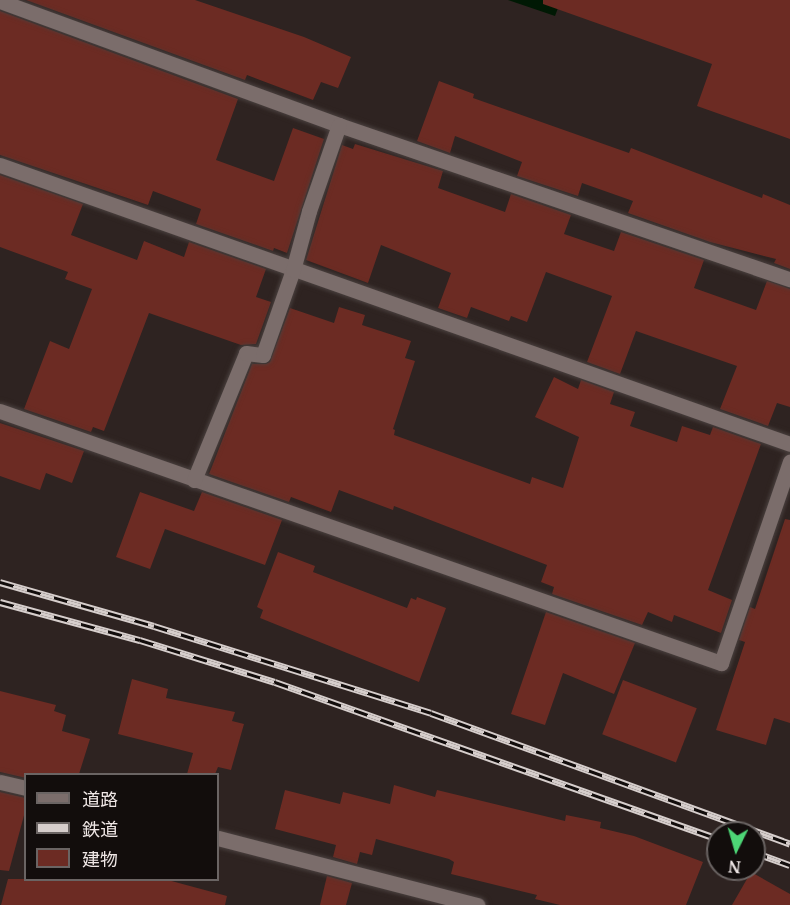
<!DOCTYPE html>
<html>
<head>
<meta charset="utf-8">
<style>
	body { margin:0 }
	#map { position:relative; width:790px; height:905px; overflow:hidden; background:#2e2321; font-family:"Noto Serif","Noto Sans JP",serif }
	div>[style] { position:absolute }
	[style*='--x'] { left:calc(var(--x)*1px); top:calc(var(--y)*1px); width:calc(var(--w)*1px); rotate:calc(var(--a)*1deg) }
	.water>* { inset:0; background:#001904 }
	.building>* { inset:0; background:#6c2b23; transform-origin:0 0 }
	.roads { filter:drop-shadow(0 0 2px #4a413f) drop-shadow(0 0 2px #4a413f) }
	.street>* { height:15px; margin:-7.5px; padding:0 7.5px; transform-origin:7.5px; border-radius:7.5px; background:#7b6d6b }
	.rail>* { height:7px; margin-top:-3.5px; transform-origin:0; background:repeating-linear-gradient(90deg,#120d0c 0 14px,#d6cecc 0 28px); box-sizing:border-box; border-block:2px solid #d6cecc }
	span { translate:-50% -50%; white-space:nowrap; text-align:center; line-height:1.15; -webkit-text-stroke:6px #120d0c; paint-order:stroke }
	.legend { position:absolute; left:24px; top:773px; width:195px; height:108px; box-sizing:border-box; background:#120d0c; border:2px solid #6a6463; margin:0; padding:8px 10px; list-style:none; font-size:18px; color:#efe7e6 }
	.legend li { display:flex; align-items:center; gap:12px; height:30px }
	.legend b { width:30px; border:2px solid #6a6463 }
	.north { position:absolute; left:706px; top:821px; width:60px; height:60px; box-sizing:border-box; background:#120d0c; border:2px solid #6a6463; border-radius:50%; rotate:185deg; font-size:16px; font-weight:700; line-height:24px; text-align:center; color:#efe7e6 }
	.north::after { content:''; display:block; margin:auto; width:21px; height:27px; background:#4dd676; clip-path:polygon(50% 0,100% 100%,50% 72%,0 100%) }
</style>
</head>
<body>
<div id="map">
	<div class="water">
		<i style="clip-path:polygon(508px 0,561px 0,555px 16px)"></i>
	</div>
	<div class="building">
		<i style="clip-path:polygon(26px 0,195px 0,304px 37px,351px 57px,338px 88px,321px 82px,313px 100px,247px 75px,245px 80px)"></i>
		<i style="clip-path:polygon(543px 0,790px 0,790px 139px,697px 106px,712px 64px,543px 4px)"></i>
		<i style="clip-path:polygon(0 11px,238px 99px,216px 160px,274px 181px,293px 128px,324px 139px,287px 253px,274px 248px,273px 251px,196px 224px,201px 209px,153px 191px,148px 205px,0 155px)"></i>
		<i style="clip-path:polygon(439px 81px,474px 94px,473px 98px,629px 153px,631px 148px,762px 198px,763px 194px,790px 205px,790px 269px,774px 263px,776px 259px,710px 242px,628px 213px,633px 201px,582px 183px,578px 196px,517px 176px,522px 162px,455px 136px,450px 153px,417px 141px)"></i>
		<i style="clip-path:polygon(355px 144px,443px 171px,438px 188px,505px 212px,511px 194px,571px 215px,564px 234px,614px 251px,621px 232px,704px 260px,694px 288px,756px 310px,767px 281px,790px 289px,790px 407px,777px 403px,768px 426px,720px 409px,737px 366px,636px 331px,620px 374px,587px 362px,612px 296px,546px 272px,527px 322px,511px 316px,509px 321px,471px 307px,467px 318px,438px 308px,451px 273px,381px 245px,368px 283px,306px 260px,342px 145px,353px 149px)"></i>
		<i style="clip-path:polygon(0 175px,83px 204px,71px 235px,137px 260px,144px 241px,184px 257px,189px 242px,266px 269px,256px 297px,271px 302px,256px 344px,241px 345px,149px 313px,104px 431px,93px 427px,91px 432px,24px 409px,50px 341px,69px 349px,92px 289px,65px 279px,68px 272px,0 247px)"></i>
		<i style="clip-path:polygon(339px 307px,365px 315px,362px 325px,411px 341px,405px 358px,415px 361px,393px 429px,395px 430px,394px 435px,530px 484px,532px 477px,563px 488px,579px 437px,535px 417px,554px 377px,578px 389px,581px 380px,614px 392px,610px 404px,635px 412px,630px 426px,677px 442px,682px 426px,710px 435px,713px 427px,761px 444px,708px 590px,732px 600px,721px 633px,674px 615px,672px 622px,648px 612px,642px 625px,552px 594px,554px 587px,541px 582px,547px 565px,394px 506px,393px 510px,339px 490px,331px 512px,291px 497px,289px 502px,209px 474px,252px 364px,266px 364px,270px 362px,290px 308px,334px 323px)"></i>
		<i style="clip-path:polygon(0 423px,84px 451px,72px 483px,46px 473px,40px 490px,0 476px)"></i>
		<i style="clip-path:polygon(140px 492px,194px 511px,202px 492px,282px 520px,265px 565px,165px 529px,150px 569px,116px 557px)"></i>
		<i style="clip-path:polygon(785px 519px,790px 520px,790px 723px,774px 718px,766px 745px,716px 730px,745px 642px,739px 640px,750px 607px,755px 609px)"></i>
		<i style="clip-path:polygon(278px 552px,315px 566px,313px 572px,407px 608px,411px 598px,416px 600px,417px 597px,446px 608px,419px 682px,260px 618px,263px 610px,257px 607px)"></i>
		<i style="clip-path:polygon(546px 612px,635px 643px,614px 694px,563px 673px,545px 725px,511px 714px)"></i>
		<i style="clip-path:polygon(132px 679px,168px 689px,166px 698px,235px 712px,232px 721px,244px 724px,231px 770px,218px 767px,215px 774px,187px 774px,193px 753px,118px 734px)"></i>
		<i style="left:623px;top:680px;width:79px;height:58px;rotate:21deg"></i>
		<i style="clip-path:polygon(0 691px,56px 705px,54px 711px,66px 715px,62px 731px,90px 739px,79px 774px,26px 774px,26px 778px,0 772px)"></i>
		<i style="clip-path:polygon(394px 785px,435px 797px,437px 790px,565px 821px,566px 815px,601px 822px,600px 828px,634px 836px,703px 862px,686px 905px,560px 905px,535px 899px,537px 895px,451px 874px,454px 862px,449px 859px,376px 839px,372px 855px,360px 852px,357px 864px,333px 857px,336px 845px,275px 829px,285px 790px,340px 804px,343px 792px,390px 804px)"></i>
		<i style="clip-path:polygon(0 792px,26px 798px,26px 808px,9px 871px,0 870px)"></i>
		<i style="clip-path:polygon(751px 872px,790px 894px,790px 905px,732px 905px)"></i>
		<i style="clip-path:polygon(327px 876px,352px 883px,346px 905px,320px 905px)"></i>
		<i style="clip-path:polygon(8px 879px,164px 879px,227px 896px,225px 905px,1px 905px)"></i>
	</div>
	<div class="roads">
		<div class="street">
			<i style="--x:0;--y:1;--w:361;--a:20.1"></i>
			<i style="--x:339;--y:125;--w:477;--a:18.9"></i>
			<i style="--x:0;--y:165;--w:838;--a:19.45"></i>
			<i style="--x:0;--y:411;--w:764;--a:19.27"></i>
			<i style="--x:721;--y:663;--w:213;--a:-71.1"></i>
			<i style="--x:194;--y:480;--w:137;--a:-67.7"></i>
			<i style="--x:246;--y:353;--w:17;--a:7"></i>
			<i style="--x:263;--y:355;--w:90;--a:-70.6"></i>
			<i style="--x:293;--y:270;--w:61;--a:-74.8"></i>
			<i style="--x:309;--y:211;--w:91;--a:-70.8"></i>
			<i style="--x:0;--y:782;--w:27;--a:13"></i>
			<i style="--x:218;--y:838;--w:268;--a:14.5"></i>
		</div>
	</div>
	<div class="rail">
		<i style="--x:0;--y:582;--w:160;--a:15.9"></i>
		<i style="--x:154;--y:626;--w:290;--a:17.4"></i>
		<i style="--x:431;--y:713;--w:382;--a:20"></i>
		<i style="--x:0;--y:602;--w:145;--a:15.2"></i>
		<i style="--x:140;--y:640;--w:141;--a:17.3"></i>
		<i style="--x:275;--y:682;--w:470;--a:19.5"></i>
		<i style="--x:754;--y:852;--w:38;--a:20"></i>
	</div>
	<ul class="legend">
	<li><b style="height:8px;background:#7b6d6b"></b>道路</li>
	<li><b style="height:8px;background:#d6cecc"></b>鉄道</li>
	<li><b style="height:16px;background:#6c2b23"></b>建物</li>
	</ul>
	<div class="north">N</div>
</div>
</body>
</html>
